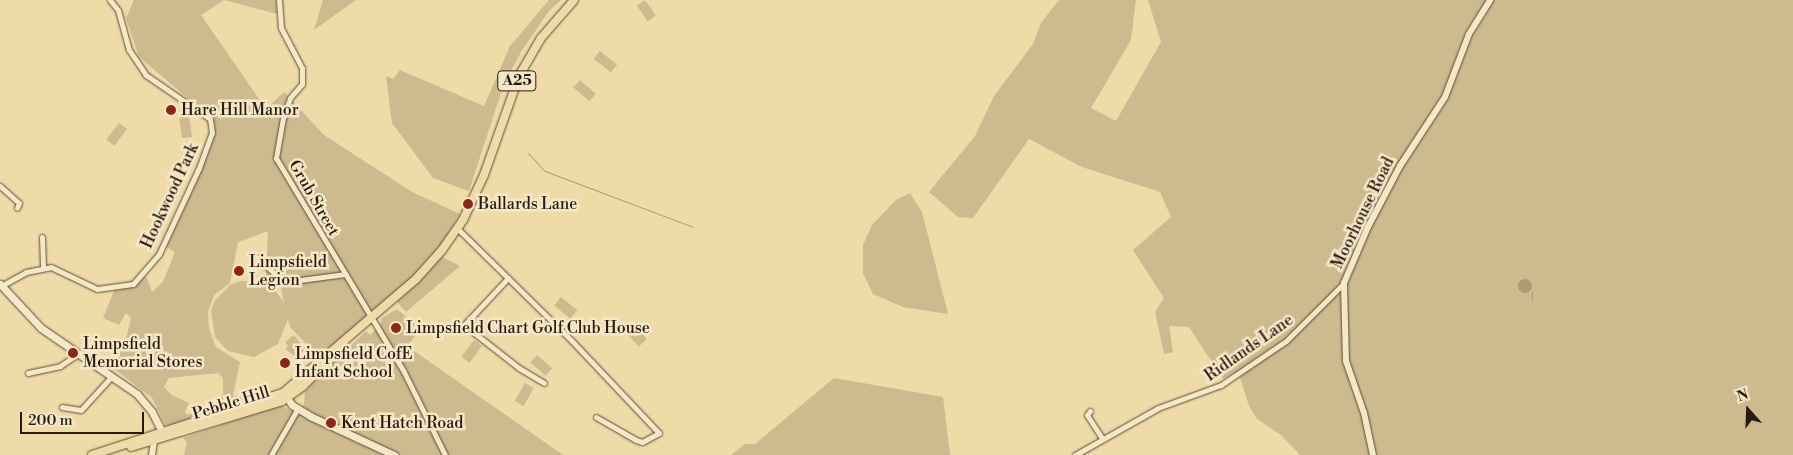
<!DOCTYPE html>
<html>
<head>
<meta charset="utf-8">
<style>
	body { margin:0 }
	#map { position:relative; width:1793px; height:455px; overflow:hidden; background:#eedba8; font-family:"Libre Bodoni",serif }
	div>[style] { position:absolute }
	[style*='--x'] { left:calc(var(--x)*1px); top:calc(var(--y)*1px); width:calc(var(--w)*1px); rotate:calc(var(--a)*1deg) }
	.green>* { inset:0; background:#cdba8e; transform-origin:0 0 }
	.water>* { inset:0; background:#ab9a75 }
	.round { border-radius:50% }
	.stream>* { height:1px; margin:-0.5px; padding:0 0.5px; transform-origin:0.5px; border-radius:0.5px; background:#ab9a75 }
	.roads { filter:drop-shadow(0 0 1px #5b4b38) drop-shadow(0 0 1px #5b4b38) }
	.minor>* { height:5px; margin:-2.5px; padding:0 2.5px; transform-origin:2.5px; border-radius:2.5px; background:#f4e8c6 }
	.tertiary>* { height:6px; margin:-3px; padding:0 3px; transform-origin:3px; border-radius:3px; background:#f4e8c6 }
	.secondary>* { height:7px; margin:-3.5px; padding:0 3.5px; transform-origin:3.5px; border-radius:3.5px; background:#f4e8c6 }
	.primary>* { height:8px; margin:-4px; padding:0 4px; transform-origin:4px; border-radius:4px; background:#eedba8 }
	.dots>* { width:14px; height:14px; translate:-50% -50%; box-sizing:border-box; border:2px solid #f4e8c6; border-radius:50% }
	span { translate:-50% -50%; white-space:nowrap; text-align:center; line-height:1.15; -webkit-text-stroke:5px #f4e8c6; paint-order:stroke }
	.shield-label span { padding:1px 4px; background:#f4e8c6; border:1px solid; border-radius:4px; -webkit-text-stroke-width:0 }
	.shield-label { font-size:15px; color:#2a1b12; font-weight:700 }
	.poi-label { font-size:16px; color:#2a1b12 }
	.left { translate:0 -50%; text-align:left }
	.street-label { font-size:16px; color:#2a1b12 }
	.north { position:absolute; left:1723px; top:385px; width:50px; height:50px; -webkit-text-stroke:4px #f4e8c6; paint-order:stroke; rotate:340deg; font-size:14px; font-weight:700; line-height:20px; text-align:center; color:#2a1b12 }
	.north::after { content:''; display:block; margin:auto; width:18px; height:22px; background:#2a1b12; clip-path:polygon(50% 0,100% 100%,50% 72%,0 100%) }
	.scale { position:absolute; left:20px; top:412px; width:124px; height:22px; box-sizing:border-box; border:2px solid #2a1b12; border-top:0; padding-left:6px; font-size:15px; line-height:18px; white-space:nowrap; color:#2a1b12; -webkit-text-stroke:4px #f4e8c6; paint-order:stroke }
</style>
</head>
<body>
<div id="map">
	<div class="green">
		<i style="clip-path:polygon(evenodd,134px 0,276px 0,277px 14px,224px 0,201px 15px,266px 109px,284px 92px,324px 135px,412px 192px,460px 214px,436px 254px,460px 266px,406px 312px,393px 297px,319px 357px,290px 327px,288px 319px,278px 344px,254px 357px,228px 351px,215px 337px,211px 310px,215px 300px,230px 285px,240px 281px,262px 282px,272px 287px,284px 302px,281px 288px,266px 278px,268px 231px,238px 242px,230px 283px,214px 295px,208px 312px,209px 329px,216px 347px,240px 362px,233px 395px,247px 399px,247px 402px,169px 426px,165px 424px,152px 398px,112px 367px,126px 339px,131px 318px,126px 313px,119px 325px,103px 318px,114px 291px,133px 286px,146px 276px,152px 292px,163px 282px,175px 252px,165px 246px,188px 200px,211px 139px,209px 116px,139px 57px,126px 18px,134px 0,218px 373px,223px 378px,223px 394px,211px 407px,188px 415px,185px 412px,189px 403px,172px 395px,164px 387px,169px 378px,218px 373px)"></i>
		<i style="clip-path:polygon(323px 0,356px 0,314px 30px)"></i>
		<i style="clip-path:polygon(549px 0,561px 0,549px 11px,521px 52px,504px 84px,469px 191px,433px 178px,392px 123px,386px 76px,393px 79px,400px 70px,484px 106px,510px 46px)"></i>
		<i style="left:645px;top:0;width:19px;height:10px;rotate:55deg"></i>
		<i style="clip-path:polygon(1059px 0,1136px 0,1131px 40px,1091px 108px,1116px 121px,1161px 42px,1148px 0,1793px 0,1793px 455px,1300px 455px,1281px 435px,1257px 419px,1249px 406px,1238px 371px,1223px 379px,1189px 327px,1169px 326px,1173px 352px,1164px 354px,1155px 312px,1164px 298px,1133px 250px,1171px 217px,1160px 192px,1082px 167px,1029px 139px,973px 218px,958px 217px,929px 192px,975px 136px,994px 96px,1033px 44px,1041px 23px)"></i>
		<i style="left:600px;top:51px;width:22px;height:10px;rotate:39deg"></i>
		<i style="left:580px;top:80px;width:21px;height:10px;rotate:41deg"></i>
		<i style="left:189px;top:115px;width:22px;height:10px;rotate:82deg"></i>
		<i style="left:119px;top:123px;width:10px;height:21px;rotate:37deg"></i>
		<i style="clip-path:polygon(910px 193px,922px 212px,948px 314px,903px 307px,873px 294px,863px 273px,863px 245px,872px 225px,896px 200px)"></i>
		<i style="left:561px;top:297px;width:21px;height:11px;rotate:39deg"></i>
		<i style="clip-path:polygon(397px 309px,421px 329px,407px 346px,563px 455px,184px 455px,187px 443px,183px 438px,279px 405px,299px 414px,304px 404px,305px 391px,366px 331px,370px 335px,380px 326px,382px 318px)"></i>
		<i style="left:479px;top:316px;width:18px;height:10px;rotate:43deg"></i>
		<i style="left:632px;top:323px;width:22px;height:11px;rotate:47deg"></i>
		<i style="clip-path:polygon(294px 335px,306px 350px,296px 357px,285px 349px,288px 346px,285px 342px)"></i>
		<i style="left:474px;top:340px;width:10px;height:21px;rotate:37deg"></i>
		<i style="left:537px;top:355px;width:20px;height:10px;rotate:41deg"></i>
		<i style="clip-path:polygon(834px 378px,943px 397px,950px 455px,731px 455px,745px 444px,755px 444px)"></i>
		<i style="left:525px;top:383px;width:10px;height:21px;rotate:29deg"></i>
	</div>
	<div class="water">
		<i class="round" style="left:1518px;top:279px;width:14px;height:14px"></i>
	</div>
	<div class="stream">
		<i style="--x:528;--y:153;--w:25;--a:47"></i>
		<i style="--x:545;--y:171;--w:158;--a:20.7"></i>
		<i style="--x:1532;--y:291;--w:8;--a:90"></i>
	</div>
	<div class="roads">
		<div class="minor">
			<i style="--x:279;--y:0;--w:28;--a:86"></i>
			<i style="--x:281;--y:28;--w:45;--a:62.3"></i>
			<i style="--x:302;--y:68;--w:16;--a:90"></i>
			<i style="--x:302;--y:84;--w:18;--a:131"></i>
			<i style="--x:290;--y:98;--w:21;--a:109"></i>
			<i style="--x:283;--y:118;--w:41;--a:99.9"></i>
			<i style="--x:276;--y:158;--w:249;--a:59.1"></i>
			<i style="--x:404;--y:372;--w:93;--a:63.7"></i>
			<i style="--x:0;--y:186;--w:25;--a:42"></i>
			<i style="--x:19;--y:203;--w:5;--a:112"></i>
			<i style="--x:458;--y:229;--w:158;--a:44.5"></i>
			<i style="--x:571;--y:340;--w:128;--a:46.6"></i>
			<i style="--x:659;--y:433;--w:19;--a:152"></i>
			<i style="--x:642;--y:442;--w:6;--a:-162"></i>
			<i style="--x:636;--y:440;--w:46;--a:-150.1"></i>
			<i style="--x:42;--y:237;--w:30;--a:88"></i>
			<i style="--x:257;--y:258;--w:37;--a:41"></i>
			<i style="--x:285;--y:282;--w:61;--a:-7.6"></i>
			<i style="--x:508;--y:278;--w:64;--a:133.1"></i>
			<i style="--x:464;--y:325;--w:70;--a:38"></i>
			<i style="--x:519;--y:368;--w:29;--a:31"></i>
			<i style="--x:1;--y:286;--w:29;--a:-29"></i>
			<i style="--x:26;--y:272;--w:25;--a:-11"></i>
			<i style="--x:51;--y:267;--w:51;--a:25.6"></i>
			<i style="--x:97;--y:289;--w:36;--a:-8"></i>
			<i style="--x:133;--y:284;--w:40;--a:-49"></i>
			<i style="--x:159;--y:254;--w:95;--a:-65.1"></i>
			<i style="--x:199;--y:168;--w:37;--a:-70"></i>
			<i style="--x:212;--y:133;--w:14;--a:-98"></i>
			<i style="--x:210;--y:119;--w:78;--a:-145.5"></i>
			<i style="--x:146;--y:75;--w:30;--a:-124"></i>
			<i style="--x:129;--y:50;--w:41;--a:-105.4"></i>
			<i style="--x:118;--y:10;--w:13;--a:-129"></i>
			<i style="--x:28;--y:373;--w:33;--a:-12"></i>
			<i style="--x:60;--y:366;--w:23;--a:-34"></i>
			<i style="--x:62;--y:407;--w:19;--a:9"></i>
			<i style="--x:81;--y:410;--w:46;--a:-47.6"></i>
			<i style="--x:1090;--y:411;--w:5;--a:127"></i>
			<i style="--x:1087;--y:415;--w:27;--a:57"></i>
			<i style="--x:271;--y:455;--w:54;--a:-60.1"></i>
			<i style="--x:1075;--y:455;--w:95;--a:-29.5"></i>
			<i style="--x:1158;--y:408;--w:67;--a:-20.1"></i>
			<i style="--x:1221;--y:385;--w:78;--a:-34.1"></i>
			<i style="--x:1286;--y:341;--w:82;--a:-45"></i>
		</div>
		<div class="tertiary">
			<i style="--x:152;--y:455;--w:14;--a:-82"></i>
			<i style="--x:1373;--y:455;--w:43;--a:-102.1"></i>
			<i style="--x:1364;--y:413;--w:55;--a:-109.1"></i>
			<i style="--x:1346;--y:361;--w:78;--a:-91.5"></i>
			<i style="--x:1344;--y:283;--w:61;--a:-66.8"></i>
			<i style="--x:1368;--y:227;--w:69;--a:-62.3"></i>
			<i style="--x:1400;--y:166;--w:82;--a:-56.9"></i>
			<i style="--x:1445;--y:97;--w:67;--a:-69.1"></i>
			<i style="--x:1469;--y:34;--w:40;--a:-58"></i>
		</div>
		<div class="secondary">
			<i style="--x:0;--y:284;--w:60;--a:47"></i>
			<i style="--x:41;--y:328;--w:116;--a:34.5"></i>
			<i style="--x:137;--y:394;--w:23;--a:50"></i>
			<i style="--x:152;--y:412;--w:22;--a:63"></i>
			<i style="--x:162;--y:432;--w:5;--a:112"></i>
			<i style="--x:285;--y:395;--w:12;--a:55"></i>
			<i style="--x:292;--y:405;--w:21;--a:31"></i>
			<i style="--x:310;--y:416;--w:93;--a:24.9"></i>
		</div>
		<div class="primary">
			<i style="--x:131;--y:447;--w:158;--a:-16.9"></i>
			<i style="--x:282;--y:401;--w:24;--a:-35"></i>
			<i style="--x:302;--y:387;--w:48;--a:-45"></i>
			<i style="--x:92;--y:455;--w:201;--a:-18"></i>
			<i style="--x:283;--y:393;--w:175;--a:-40.6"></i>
			<i style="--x:416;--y:279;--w:39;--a:-48"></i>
			<i style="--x:442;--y:250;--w:37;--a:-55"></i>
			<i style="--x:463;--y:220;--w:50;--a:-65"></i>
			<i style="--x:484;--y:175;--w:105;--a:-70.5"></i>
			<i style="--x:519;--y:76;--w:44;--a:-59.9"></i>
			<i style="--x:541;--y:38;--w:50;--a:-49"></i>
		</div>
	</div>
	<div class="dots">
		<i style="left:171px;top:110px;background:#8f2418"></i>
		<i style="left:468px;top:204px;background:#8f2418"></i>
		<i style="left:239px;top:271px;background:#8f2418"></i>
		<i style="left:396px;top:328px;background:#8f2418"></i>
		<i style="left:73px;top:353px;background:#8f2418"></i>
		<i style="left:285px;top:363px;background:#8f2418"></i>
		<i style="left:331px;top:423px;background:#8f2418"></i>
	</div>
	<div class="shield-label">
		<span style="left:517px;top:81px">A25</span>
	</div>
	<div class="poi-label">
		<span class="left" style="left:181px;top:110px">Hare Hill Manor</span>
		<span class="left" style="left:478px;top:204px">Ballards Lane</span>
		<span class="left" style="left:249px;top:271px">Limpsfield<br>Legion</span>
		<span class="left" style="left:406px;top:328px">Limpsfield Chart Golf Club House</span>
		<span class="left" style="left:83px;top:353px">Limpsfield<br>Memorial Stores</span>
		<span class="left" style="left:295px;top:363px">Limpsfield CofE<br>Infant School</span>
		<span class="left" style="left:341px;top:423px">Kent Hatch Road</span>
	</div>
	<div class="street-label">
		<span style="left:170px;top:196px;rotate:-65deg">Hookwood Park</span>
		<span style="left:314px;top:198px;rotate:60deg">Grub Street</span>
		<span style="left:1363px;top:213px;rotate:-64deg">Moorhouse Road</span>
		<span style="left:1249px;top:348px;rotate:-35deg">Ridlands Lane</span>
		<span style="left:231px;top:403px;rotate:-17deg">Pebble Hill</span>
	</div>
	<div class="north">N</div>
	<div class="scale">200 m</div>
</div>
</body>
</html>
